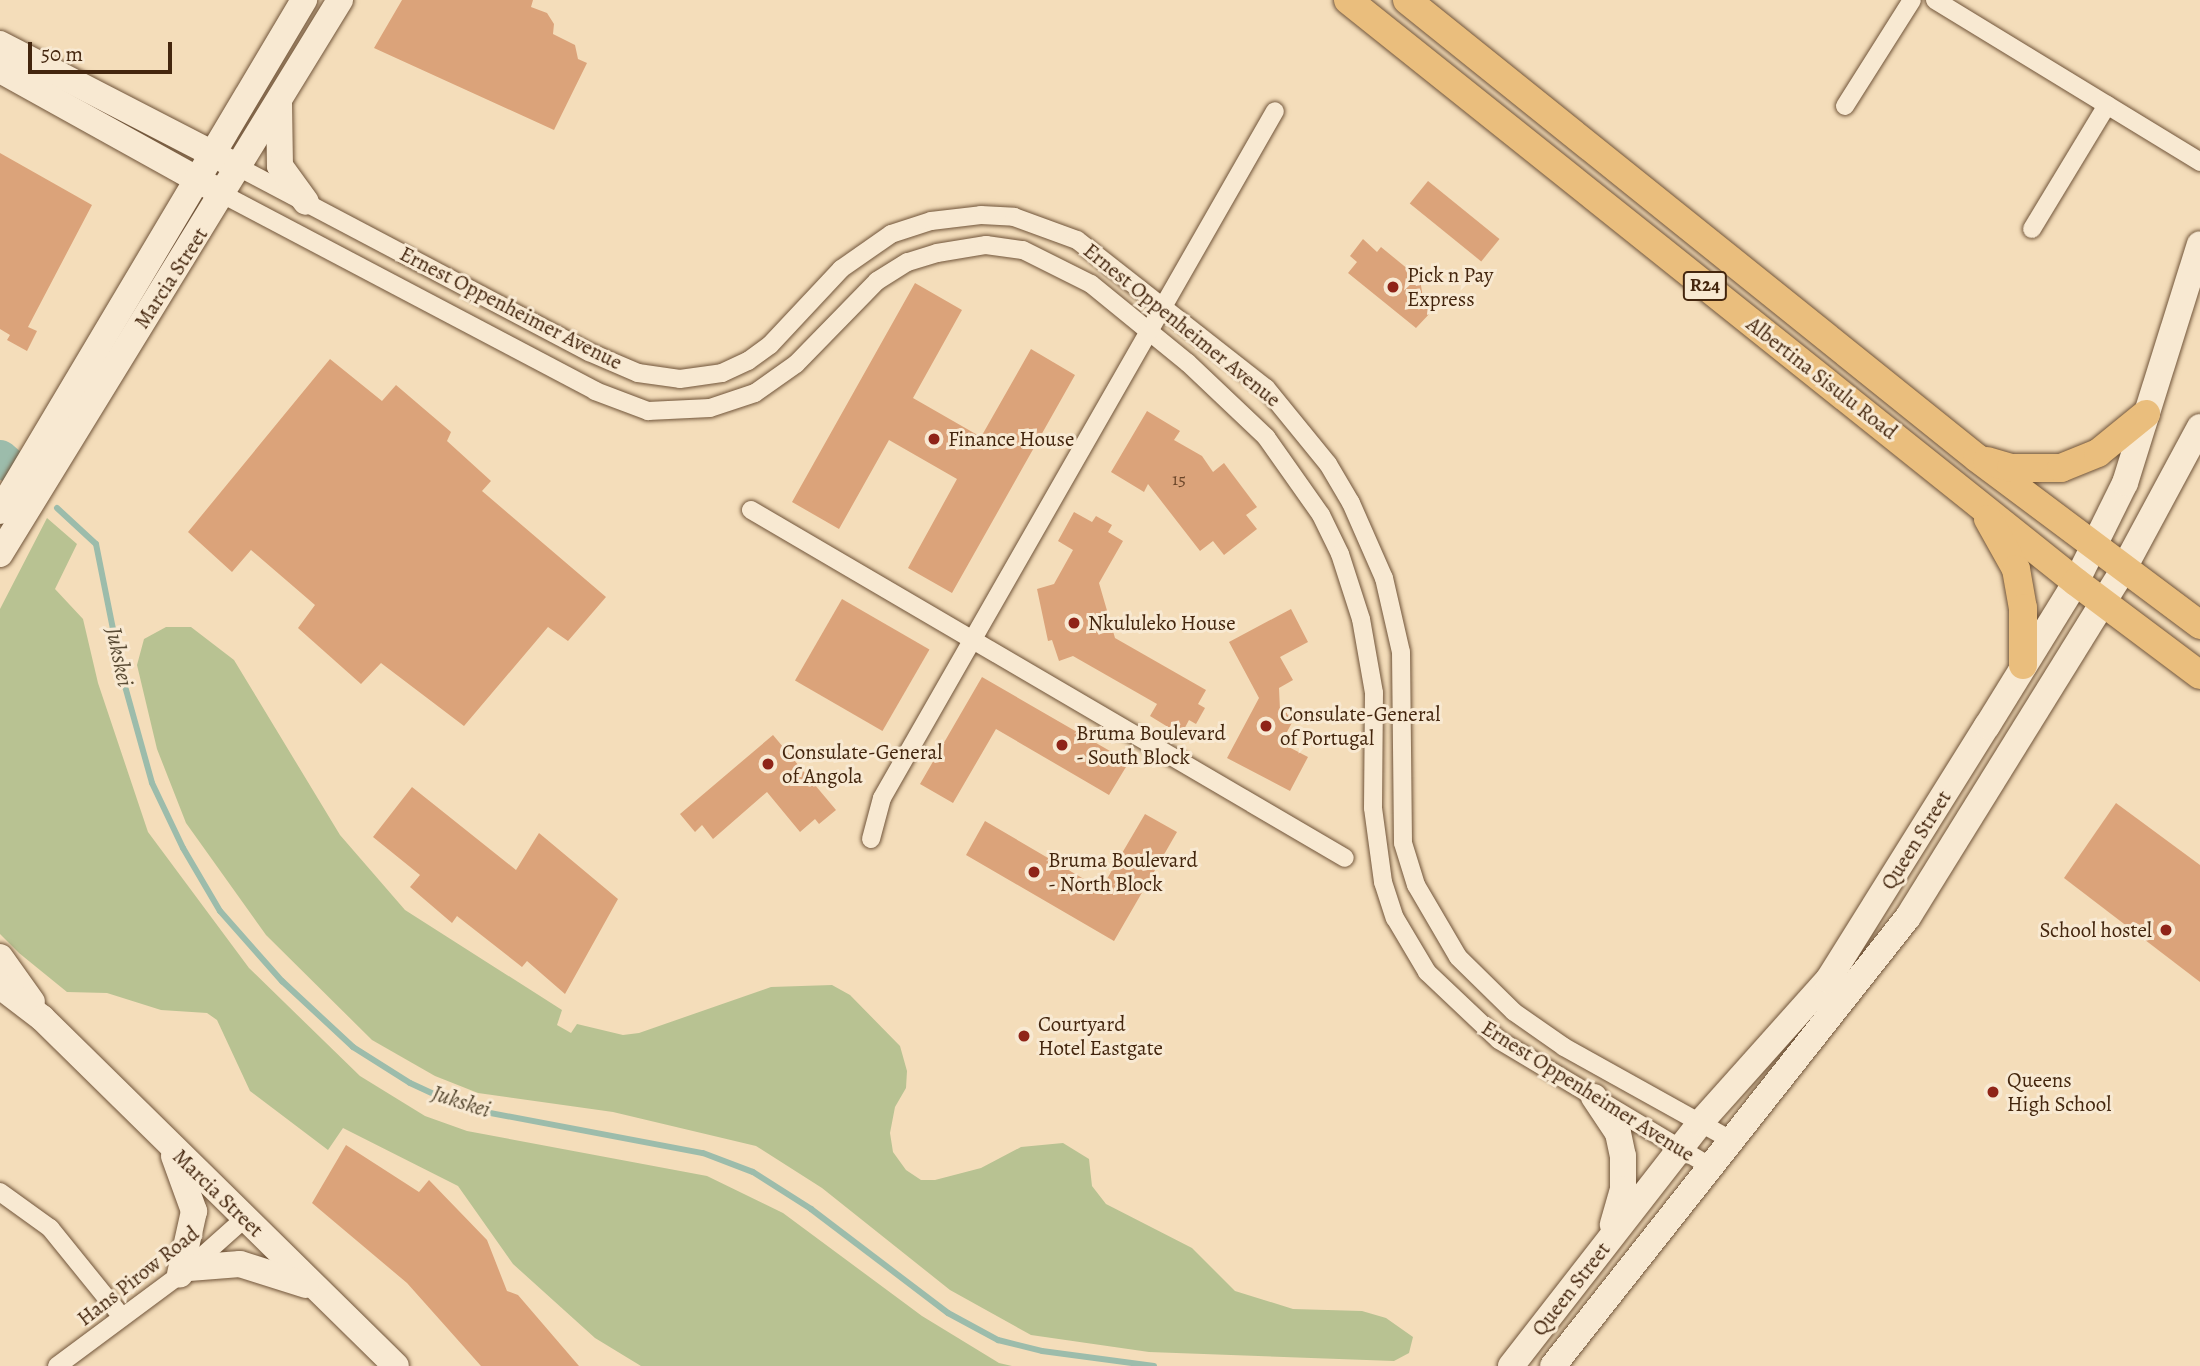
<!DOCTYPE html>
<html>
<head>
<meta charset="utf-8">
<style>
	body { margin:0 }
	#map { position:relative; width:2200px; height:1366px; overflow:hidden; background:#f4ddba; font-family:Alegreya,serif }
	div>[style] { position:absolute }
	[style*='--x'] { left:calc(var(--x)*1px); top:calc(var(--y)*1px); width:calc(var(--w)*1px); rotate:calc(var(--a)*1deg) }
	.green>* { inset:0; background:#b8c292 }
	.stream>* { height:6px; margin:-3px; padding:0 3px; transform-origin:3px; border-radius:3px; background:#9cbcab }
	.river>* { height:35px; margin:-17.5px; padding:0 17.5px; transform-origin:17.5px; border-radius:17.5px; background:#9cbcab }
	.building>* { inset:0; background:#dba37a; transform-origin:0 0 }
	.roads { filter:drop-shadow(0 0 2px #705439) drop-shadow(0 0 2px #705439) }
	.street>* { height:18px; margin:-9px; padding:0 9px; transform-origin:9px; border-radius:9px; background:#f8e9d2 }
	.secondary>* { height:26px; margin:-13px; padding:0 13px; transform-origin:13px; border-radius:13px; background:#f8e9d2 }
	.primary>* { height:28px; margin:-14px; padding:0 14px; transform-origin:14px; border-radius:14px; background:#eabe7d }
	.dots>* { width:19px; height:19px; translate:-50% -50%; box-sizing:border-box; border:4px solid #f8e9d2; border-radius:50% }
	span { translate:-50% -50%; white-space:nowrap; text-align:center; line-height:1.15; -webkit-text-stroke:6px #f8e9d2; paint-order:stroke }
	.number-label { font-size:18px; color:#6a4529 }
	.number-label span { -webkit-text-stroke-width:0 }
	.shield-label span { padding:2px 5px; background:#f8e9d2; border:2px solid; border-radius:5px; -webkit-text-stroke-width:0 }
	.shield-label { font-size:19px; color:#44260e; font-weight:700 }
	.poi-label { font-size:21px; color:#44260e }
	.left { translate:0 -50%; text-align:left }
	.right { translate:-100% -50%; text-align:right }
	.street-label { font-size:21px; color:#44260e }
	.water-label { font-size:23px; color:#5a4c35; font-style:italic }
	.scale { position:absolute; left:28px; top:42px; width:144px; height:32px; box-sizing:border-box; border:4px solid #44260e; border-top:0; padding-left:9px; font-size:21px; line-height:24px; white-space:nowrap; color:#44260e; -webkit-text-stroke:5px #f8e9d2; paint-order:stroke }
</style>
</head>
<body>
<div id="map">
	<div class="green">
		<i style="clip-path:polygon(47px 518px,77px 544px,55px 589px,83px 619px,98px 683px,148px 832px,249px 968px,360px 1076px,425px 1116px,467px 1131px,707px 1176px,783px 1213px,922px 1316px,999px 1363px,1012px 1366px,641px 1366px,595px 1338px,513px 1264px,458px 1186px,343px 1128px,328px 1150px,250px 1091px,217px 1020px,207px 1013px,161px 1010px,107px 993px,67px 992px,19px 953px,0 934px,0 609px)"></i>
		<i style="clip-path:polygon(166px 627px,191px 627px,234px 660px,340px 835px,405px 910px,562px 1010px,557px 1025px,571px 1033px,577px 1024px,623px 1035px,639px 1033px,771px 987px,832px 985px,850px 995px,900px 1046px,907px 1071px,906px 1088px,895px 1107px,890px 1133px,893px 1152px,906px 1170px,921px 1180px,935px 1180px,981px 1168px,1021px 1147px,1063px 1143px,1089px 1159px,1092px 1186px,1106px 1204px,1192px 1248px,1235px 1291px,1293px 1309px,1362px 1311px,1386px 1318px,1413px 1337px,1409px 1353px,1394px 1361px,1149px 1352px,1031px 1335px,950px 1290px,822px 1188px,756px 1146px,613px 1112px,478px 1093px,435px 1076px,372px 1040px,266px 935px,186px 823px,157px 749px,137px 665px,144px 639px)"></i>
	</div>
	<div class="stream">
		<i style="--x:57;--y:508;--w:53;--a:42.7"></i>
		<i style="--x:96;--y:544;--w:138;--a:78.7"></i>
		<i style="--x:123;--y:679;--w:108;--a:74.4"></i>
		<i style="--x:152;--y:783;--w:72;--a:64.5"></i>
		<i style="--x:183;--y:848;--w:73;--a:59.6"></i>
		<i style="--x:220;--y:911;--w:94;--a:48.5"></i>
		<i style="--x:282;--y:981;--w:97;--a:42.9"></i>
		<i style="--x:353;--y:1047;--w:67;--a:32.3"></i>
		<i style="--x:410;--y:1083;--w:60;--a:24.8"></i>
		<i style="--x:464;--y:1108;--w:243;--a:10.7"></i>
		<i style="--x:703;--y:1153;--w:53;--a:20.8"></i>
		<i style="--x:753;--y:1172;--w:69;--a:32.5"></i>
		<i style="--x:811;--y:1209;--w:172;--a:37.2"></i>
		<i style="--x:948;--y:1313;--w:57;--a:28.4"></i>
		<i style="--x:998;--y:1340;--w:45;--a:14"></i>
		<i style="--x:1042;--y:1351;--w:113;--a:7.6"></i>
	</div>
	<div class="river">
		<i style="--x:0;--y:457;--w:11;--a:41"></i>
	</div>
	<div class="building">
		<i style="clip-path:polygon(402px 0,533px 0,531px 7px,547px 13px,554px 24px,553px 34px,575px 45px,578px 59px,587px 63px,554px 130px,374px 48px)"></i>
		<i style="clip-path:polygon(0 153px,92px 205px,28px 327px,37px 331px,27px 351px,7px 340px,10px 335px,0 329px)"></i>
		<i style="left:1428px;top:181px;width:92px;height:29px;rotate:39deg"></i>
		<i style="clip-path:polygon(1363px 239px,1377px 252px,1381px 247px,1420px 279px,1424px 305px,1432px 311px,1416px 328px,1348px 273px,1357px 262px,1350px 256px)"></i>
		<i style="clip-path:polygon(915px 283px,962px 310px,913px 398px,981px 437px,1031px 349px,1075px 375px,952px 593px,908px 568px,957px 479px,889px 440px,839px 529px,792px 502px)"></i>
		<i style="clip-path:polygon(330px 359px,382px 401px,396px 385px,451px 432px,447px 441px,491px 481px,482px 491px,606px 597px,568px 641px,548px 627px,464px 726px,381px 663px,361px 684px,298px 628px,315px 605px,251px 550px,232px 572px,188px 532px)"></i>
		<i style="clip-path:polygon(1147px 411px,1180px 431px,1174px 440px,1202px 456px,1213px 472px,1224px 463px,1257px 507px,1246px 515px,1257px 529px,1224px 555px,1213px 541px,1200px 551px,1148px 484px,1144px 492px,1111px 472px)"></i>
		<i style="clip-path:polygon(1074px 512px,1092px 522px,1096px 516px,1112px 525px,1108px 532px,1123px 541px,1099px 583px,1115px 638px,1206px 690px,1198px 704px,1205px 708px,1196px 724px,1189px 720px,1181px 735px,1150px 716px,1157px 704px,1073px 656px,1059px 661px,1052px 640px,1048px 641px,1037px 589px,1054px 584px,1073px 550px,1058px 541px)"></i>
		<i style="left:842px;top:599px;width:101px;height:94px;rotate:30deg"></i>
		<i style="clip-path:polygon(1291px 609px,1308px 642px,1280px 657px,1293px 680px,1279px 688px,1280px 710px,1295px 717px,1281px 743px,1308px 757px,1290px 791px,1227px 758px,1259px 698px,1229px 642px)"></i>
		<i style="clip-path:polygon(982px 677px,1129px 762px,1109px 795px,996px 729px,953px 803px,920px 784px)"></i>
		<i style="clip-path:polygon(773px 735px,836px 810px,819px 824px,815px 819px,800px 832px,767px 792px,713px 839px,702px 825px,695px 832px,680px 814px)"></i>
		<i style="clip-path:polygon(412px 787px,516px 870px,539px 833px,618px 899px,565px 994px,527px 961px,522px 967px,457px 916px,452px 923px,410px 887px,420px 875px,373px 837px)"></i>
		<i style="clip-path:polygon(2116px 803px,2200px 865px,2200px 982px,2064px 878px)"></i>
		<i style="clip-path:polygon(1145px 814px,1177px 832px,1114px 941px,966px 855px,985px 821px,1101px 889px)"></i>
		<i style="clip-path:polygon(346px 1145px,419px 1192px,429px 1180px,487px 1240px,507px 1291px,518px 1295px,579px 1366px,481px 1366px,407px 1283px,312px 1203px)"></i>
	</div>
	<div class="roads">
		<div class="street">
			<i style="--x:1935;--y:0;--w:311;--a:31.4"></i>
			<i style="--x:1845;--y:106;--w:125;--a:-57.7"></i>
			<i style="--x:240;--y:168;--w:395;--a:27.8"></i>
			<i style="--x:589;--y:352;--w:53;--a:23.2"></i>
			<i style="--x:638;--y:373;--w:42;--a:8.1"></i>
			<i style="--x:680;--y:379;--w:42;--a:-8.1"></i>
			<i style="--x:722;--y:373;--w:29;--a:-25"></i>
			<i style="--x:748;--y:361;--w:27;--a:-36"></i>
			<i style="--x:770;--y:345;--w:104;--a:-46.9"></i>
			<i style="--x:841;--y:269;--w:61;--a:-35"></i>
			<i style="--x:891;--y:234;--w:42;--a:-18"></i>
			<i style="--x:931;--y:221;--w:50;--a:-6.8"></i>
			<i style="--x:981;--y:215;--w:33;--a:3"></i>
			<i style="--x:1014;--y:217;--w:67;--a:20.1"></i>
			<i style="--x:1077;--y:240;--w:240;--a:38.1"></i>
			<i style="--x:1266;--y:388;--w:98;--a:50.8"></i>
			<i style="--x:1328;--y:464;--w:45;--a:59.5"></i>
			<i style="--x:1351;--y:503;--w:82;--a:66.3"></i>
			<i style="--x:1384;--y:578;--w:76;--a:77.1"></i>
			<i style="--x:1401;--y:652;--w:191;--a:89.4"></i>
			<i style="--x:1403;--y:843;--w:44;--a:72.8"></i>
			<i style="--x:1416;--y:885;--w:83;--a:59.7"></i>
			<i style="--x:1458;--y:957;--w:78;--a:44.5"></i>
			<i style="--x:1514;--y:1012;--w:61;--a:35"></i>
			<i style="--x:1564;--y:1047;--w:193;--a:29.1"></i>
			<i style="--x:224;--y:195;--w:420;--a:27.8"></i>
			<i style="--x:595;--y:391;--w:57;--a:20.7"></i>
			<i style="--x:648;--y:411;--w:62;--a:-2.8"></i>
			<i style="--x:710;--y:408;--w:47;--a:-18.4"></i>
			<i style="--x:755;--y:393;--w:50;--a:-35.3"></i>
			<i style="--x:796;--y:364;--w:116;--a:-45.7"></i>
			<i style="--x:877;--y:281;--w:36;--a:-32"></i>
			<i style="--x:908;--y:262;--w:30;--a:-17"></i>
			<i style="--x:937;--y:253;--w:50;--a:-9.3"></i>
			<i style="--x:986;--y:245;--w:37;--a:8"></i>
			<i style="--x:1023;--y:250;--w:76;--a:26.6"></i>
			<i style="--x:1091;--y:284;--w:125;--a:39.2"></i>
			<i style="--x:1188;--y:363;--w:108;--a:43.5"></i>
			<i style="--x:1266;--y:437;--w:95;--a:54.8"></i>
			<i style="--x:1321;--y:515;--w:43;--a:64"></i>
			<i style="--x:1340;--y:554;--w:68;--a:72.1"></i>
			<i style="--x:1361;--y:619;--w:75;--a:80"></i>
			<i style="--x:1374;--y:693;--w:115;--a:90.5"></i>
			<i style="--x:1373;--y:808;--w:75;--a:82.3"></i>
			<i style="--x:1383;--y:882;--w:38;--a:72"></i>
			<i style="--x:1395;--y:918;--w:63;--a:59.3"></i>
			<i style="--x:1427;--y:972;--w:99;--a:43.4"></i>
			<i style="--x:1499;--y:1040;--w:249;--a:30.9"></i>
			<i style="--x:2032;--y:229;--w:145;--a:-58.8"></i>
			<i style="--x:751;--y:510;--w:688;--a:30.36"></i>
			<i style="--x:871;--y:839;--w:42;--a:-75"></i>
			<i style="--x:882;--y:798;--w:791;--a:-60.23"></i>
			<i style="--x:0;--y:1192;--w:62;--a:35.8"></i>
			<i style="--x:50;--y:1228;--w:114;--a:51"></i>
			<i style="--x:57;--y:1366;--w:164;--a:-36.6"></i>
			<i style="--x:189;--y:1268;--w:74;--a:-41.7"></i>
		</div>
		<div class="secondary">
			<i style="--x:0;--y:44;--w:258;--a:27.3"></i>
			<i style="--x:0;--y:70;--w:244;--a:29"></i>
			<i style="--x:279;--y:103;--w:63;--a:89.1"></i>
			<i style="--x:280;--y:166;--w:44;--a:54.2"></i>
			<i style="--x:0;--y:511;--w:595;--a:-59.25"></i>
			<i style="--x:0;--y:554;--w:650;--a:-58.46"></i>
			<i style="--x:0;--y:957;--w:55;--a:54.6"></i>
			<i style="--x:0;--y:986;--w:53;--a:37.3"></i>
			<i style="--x:42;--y:1018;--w:496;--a:44.5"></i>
			<i style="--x:1594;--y:1097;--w:43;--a:56.3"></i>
			<i style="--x:1618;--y:1133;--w:24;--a:78"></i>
			<i style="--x:1623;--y:1156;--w:33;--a:90"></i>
			<i style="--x:1623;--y:1189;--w:37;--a:106"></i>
			<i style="--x:174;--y:1156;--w:59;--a:70"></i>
			<i style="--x:194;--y:1211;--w:65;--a:102.5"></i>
			<i style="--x:189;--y:1268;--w:51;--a:-4.5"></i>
			<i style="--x:240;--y:1264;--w:69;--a:17.7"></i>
			<i style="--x:1511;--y:1366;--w:308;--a:-52.1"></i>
			<i style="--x:1700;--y:1123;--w:192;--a:-48.2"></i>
			<i style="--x:1828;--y:980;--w:300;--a:-58"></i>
			<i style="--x:1987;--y:726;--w:169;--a:-58.3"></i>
			<i style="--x:2076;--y:582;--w:110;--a:-63.7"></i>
			<i style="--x:2125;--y:483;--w:250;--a:-72.6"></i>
			<i style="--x:1553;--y:1366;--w:572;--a:-51.67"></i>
			<i style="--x:1908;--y:917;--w:410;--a:-58.2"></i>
			<i style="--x:2124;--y:568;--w:160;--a:-61.7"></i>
		</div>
		<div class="primary">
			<i style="--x:1348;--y:0;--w:932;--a:38.64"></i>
			<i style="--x:2076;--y:582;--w:155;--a:36.9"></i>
			<i style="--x:1407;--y:0;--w:731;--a:38.78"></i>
			<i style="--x:1977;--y:458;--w:279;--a:36.8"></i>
			<i style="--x:1987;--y:461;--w:25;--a:16"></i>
			<i style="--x:2011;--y:468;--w:50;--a:0"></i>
			<i style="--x:2061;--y:468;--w:40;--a:-22"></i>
			<i style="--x:2098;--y:453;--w:62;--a:-39.1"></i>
			<i style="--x:1988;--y:519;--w:57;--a:60.8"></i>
			<i style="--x:2016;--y:569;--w:40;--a:80"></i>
			<i style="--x:2023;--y:608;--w:57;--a:90"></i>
		</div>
	</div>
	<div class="dots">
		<i style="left:1393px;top:287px;background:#8f2418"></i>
		<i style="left:934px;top:439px;background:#8f2418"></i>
		<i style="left:1074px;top:623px;background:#8f2418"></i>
		<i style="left:1266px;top:726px;background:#8f2418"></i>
		<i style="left:1062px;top:745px;background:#8f2418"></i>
		<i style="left:768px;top:764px;background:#8f2418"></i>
		<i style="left:1034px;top:872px;background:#8f2418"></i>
		<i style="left:2166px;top:930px;background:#8f2418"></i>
		<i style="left:1024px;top:1036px;background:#8f2418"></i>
		<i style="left:1993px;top:1092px;background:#8f2418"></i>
	</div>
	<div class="number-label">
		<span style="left:1179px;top:479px">15</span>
	</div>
	<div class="shield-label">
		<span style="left:1705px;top:286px">R24</span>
	</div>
	<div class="poi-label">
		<span class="left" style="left:1407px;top:287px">Pick n Pay<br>Express</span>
		<span class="left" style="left:948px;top:439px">Finance House</span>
		<span class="left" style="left:1088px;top:623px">Nkululeko House</span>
		<span class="left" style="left:1280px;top:726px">Consulate-General<br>of Portugal</span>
		<span class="left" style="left:1076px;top:745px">Bruma Boulevard<br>- South Block</span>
		<span class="left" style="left:782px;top:764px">Consulate-General<br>of Angola</span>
		<span class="left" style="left:1048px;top:872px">Bruma Boulevard<br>- North Block</span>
		<span class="right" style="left:2152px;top:930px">School hostel</span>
		<span class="left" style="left:1038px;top:1036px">Courtyard<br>Hotel Eastgate</span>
		<span class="left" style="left:2007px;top:1092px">Queens<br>High School</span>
	</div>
	<div class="street-label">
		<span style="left:171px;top:278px;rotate:-57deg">Marcia Street</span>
		<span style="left:511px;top:308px;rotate:27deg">Ernest Oppenheimer Avenue</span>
		<span style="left:1182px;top:325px;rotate:39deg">Ernest Oppenheimer Avenue</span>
		<span style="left:1822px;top:378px;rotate:38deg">Albertina Sisulu Road</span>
		<span style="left:1916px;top:840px;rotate:-58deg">Queen Street</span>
		<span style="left:1588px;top:1091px;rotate:32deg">Ernest Oppenheimer Avenue</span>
		<span style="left:218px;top:1193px;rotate:44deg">Marcia Street</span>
		<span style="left:138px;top:1276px;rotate:-38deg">Hans Pirow Road</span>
		<span style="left:1571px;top:1289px;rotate:-52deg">Queen Street</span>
	</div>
	<div class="water-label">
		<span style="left:119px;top:657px;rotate:78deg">Jukskei</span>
		<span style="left:461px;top:1102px;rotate:18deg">Jukskei</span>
	</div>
	<div class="scale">50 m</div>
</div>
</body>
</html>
